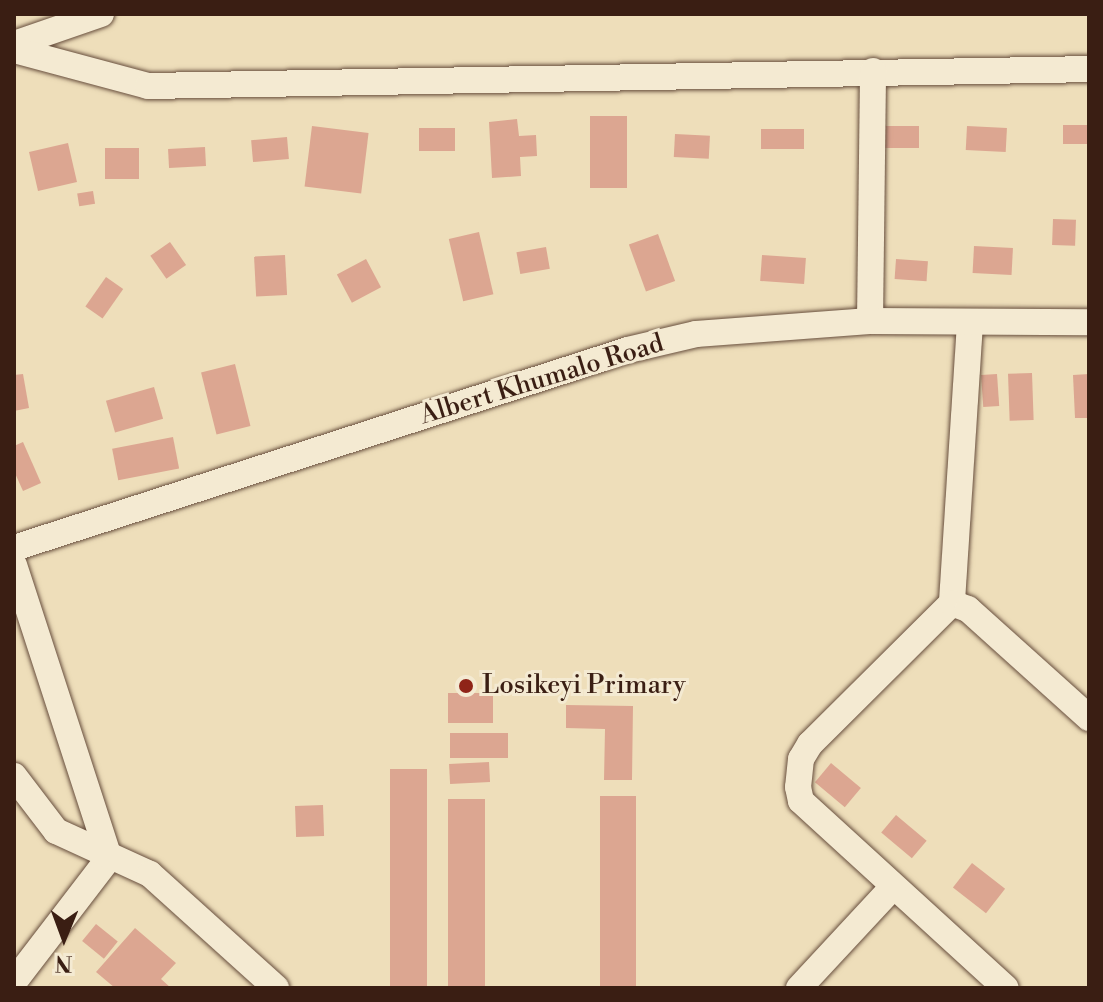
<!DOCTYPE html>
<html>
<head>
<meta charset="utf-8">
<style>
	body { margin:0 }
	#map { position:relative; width:1103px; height:1002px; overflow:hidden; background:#eedeba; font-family:"Libre Bodoni",serif }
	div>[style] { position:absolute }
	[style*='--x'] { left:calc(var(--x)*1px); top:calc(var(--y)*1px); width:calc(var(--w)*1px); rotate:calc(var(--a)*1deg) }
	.building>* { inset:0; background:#dca691; transform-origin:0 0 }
	.roads { filter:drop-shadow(0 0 2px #674e3d) drop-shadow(0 0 2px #674e3d) }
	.minor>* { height:26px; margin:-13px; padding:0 13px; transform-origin:13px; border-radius:13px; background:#f4ead2 }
	.dots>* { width:22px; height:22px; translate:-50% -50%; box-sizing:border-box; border:4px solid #f4ead2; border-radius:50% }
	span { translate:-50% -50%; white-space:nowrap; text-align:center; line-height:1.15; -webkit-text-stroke:6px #f4ead2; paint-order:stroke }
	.street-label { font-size:26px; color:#3a1e13 }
	.poi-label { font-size:26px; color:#3a1e13 }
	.left { translate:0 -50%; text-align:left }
	.frame { position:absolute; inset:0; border:16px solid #3a1e13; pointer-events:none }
	.north { position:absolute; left:24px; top:898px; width:80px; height:80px; -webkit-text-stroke:6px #f4ead2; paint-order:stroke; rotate:181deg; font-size:22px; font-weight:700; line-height:32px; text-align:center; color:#3a1e13 }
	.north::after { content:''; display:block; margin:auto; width:28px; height:36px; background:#3a1e13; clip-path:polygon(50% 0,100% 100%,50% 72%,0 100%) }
</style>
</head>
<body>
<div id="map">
	<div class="building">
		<i style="left:590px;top:116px;width:37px;height:72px"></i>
		<i style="clip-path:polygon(517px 119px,519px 136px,536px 135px,537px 156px,520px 157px,521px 176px,492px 178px,489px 122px)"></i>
		<i style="left:1063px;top:125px;width:26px;height:19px"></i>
		<i style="left:312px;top:126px;width:57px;height:61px;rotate:7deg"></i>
		<i style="left:875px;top:126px;width:44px;height:22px"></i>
		<i style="left:967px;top:126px;width:40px;height:24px;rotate:3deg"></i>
		<i style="left:455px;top:128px;width:23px;height:36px;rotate:90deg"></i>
		<i style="left:761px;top:129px;width:43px;height:20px"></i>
		<i style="left:675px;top:134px;width:35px;height:23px;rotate:3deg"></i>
		<i style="left:287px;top:137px;width:22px;height:36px;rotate:85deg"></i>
		<i style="left:68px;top:143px;width:40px;height:40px;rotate:77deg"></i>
		<i style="left:205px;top:147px;width:19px;height:37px;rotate:87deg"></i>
		<i style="left:105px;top:148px;width:34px;height:31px"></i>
		<i style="left:93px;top:191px;width:13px;height:16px;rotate:81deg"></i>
		<i style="left:1053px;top:219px;width:23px;height:26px;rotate:2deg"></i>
		<i style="left:479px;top:232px;width:64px;height:31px;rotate:77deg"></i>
		<i style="left:658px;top:234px;width:50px;height:31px;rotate:70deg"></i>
		<i style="left:170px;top:242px;width:28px;height:24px;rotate:55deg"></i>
		<i style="left:974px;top:246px;width:39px;height:27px;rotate:3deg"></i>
		<i style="left:546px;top:247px;width:22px;height:30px;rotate:80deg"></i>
		<i style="left:285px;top:255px;width:40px;height:31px;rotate:87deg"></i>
		<i style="left:762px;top:255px;width:44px;height:26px;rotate:4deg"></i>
		<i style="left:366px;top:259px;width:32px;height:33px;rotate:62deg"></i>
		<i style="left:896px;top:259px;width:32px;height:20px;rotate:4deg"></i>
		<i style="left:106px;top:277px;width:21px;height:36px;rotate:35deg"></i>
		<i style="left:235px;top:364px;width:64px;height:35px;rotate:76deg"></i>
		<i style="left:1032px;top:373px;width:47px;height:24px;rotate:88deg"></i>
		<i style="clip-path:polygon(23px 374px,29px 408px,14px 411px,14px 375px)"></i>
		<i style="left:997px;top:374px;width:32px;height:16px;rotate:86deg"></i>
		<i style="clip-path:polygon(1089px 374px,1089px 418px,1075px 418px,1073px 375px)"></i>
		<i style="left:154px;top:387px;width:33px;height:50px;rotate:74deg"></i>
		<i style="left:173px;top:437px;width:32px;height:62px;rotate:79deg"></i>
		<i style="clip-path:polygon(23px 442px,41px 483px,23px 491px,14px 471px,14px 446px)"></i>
		<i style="left:448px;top:693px;width:45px;height:30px"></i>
		<i style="clip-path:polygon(566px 705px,633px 706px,632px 780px,604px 780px,605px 729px,566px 728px)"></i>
		<i style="left:508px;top:733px;width:25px;height:58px;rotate:90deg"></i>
		<i style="left:489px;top:762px;width:20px;height:40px;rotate:87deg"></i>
		<i style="left:831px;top:763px;width:39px;height:25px;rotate:40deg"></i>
		<i style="left:390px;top:769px;width:37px;height:219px"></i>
		<i style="left:600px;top:796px;width:36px;height:192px"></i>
		<i style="left:448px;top:799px;width:37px;height:189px"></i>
		<i style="left:323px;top:805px;width:31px;height:28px;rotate:88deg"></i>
		<i style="left:896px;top:815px;width:40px;height:23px;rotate:40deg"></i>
		<i style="left:972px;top:863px;width:42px;height:31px;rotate:38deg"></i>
		<i style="left:96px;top:924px;width:28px;height:22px;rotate:39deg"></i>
		<i style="clip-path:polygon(135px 928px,176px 963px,161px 979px,171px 988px,115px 988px,96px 972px)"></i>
	</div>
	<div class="roads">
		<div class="minor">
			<i style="--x:14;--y:44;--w:92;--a:-19"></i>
			<i style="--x:14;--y:50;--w:139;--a:15"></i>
			<i style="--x:148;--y:86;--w:941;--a:-1.03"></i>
			<i style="--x:870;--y:321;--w:250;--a:-89.3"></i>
			<i style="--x:970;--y:323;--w:281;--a:93.7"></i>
			<i style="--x:952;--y:603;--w:200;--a:135.2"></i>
			<i style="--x:810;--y:744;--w:17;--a:121"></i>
			<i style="--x:801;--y:759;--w:28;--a:96"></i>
			<i style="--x:798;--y:787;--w:14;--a:78"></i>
			<i style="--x:801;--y:801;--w:277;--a:42.4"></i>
			<i style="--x:14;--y:548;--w:645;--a:-17.87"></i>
			<i style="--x:628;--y:350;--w:70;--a:-13.2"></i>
			<i style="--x:696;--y:334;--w:174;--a:-4.3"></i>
			<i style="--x:870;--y:321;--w:219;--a:0.3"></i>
			<i style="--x:14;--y:565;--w:308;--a:72"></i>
			<i style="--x:109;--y:858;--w:156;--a:127.5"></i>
			<i style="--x:952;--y:603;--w:17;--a:21"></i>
			<i style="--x:968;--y:609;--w:163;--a:42"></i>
			<i style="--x:14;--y:776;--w:69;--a:52.6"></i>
			<i style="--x:56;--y:831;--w:103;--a:24.6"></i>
			<i style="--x:150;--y:874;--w:170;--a:42.1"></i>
			<i style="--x:799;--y:988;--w:138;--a:-47.1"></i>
		</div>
	</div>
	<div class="dots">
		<i style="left:466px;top:686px;background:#8f2418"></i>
	</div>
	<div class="street-label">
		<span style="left:542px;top:380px;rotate:-17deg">Albert Khumalo Road</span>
	</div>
	<div class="poi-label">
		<span class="left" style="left:482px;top:686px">Losikeyi Primary</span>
	</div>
	<div class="frame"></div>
	<div class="north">N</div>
</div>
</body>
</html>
